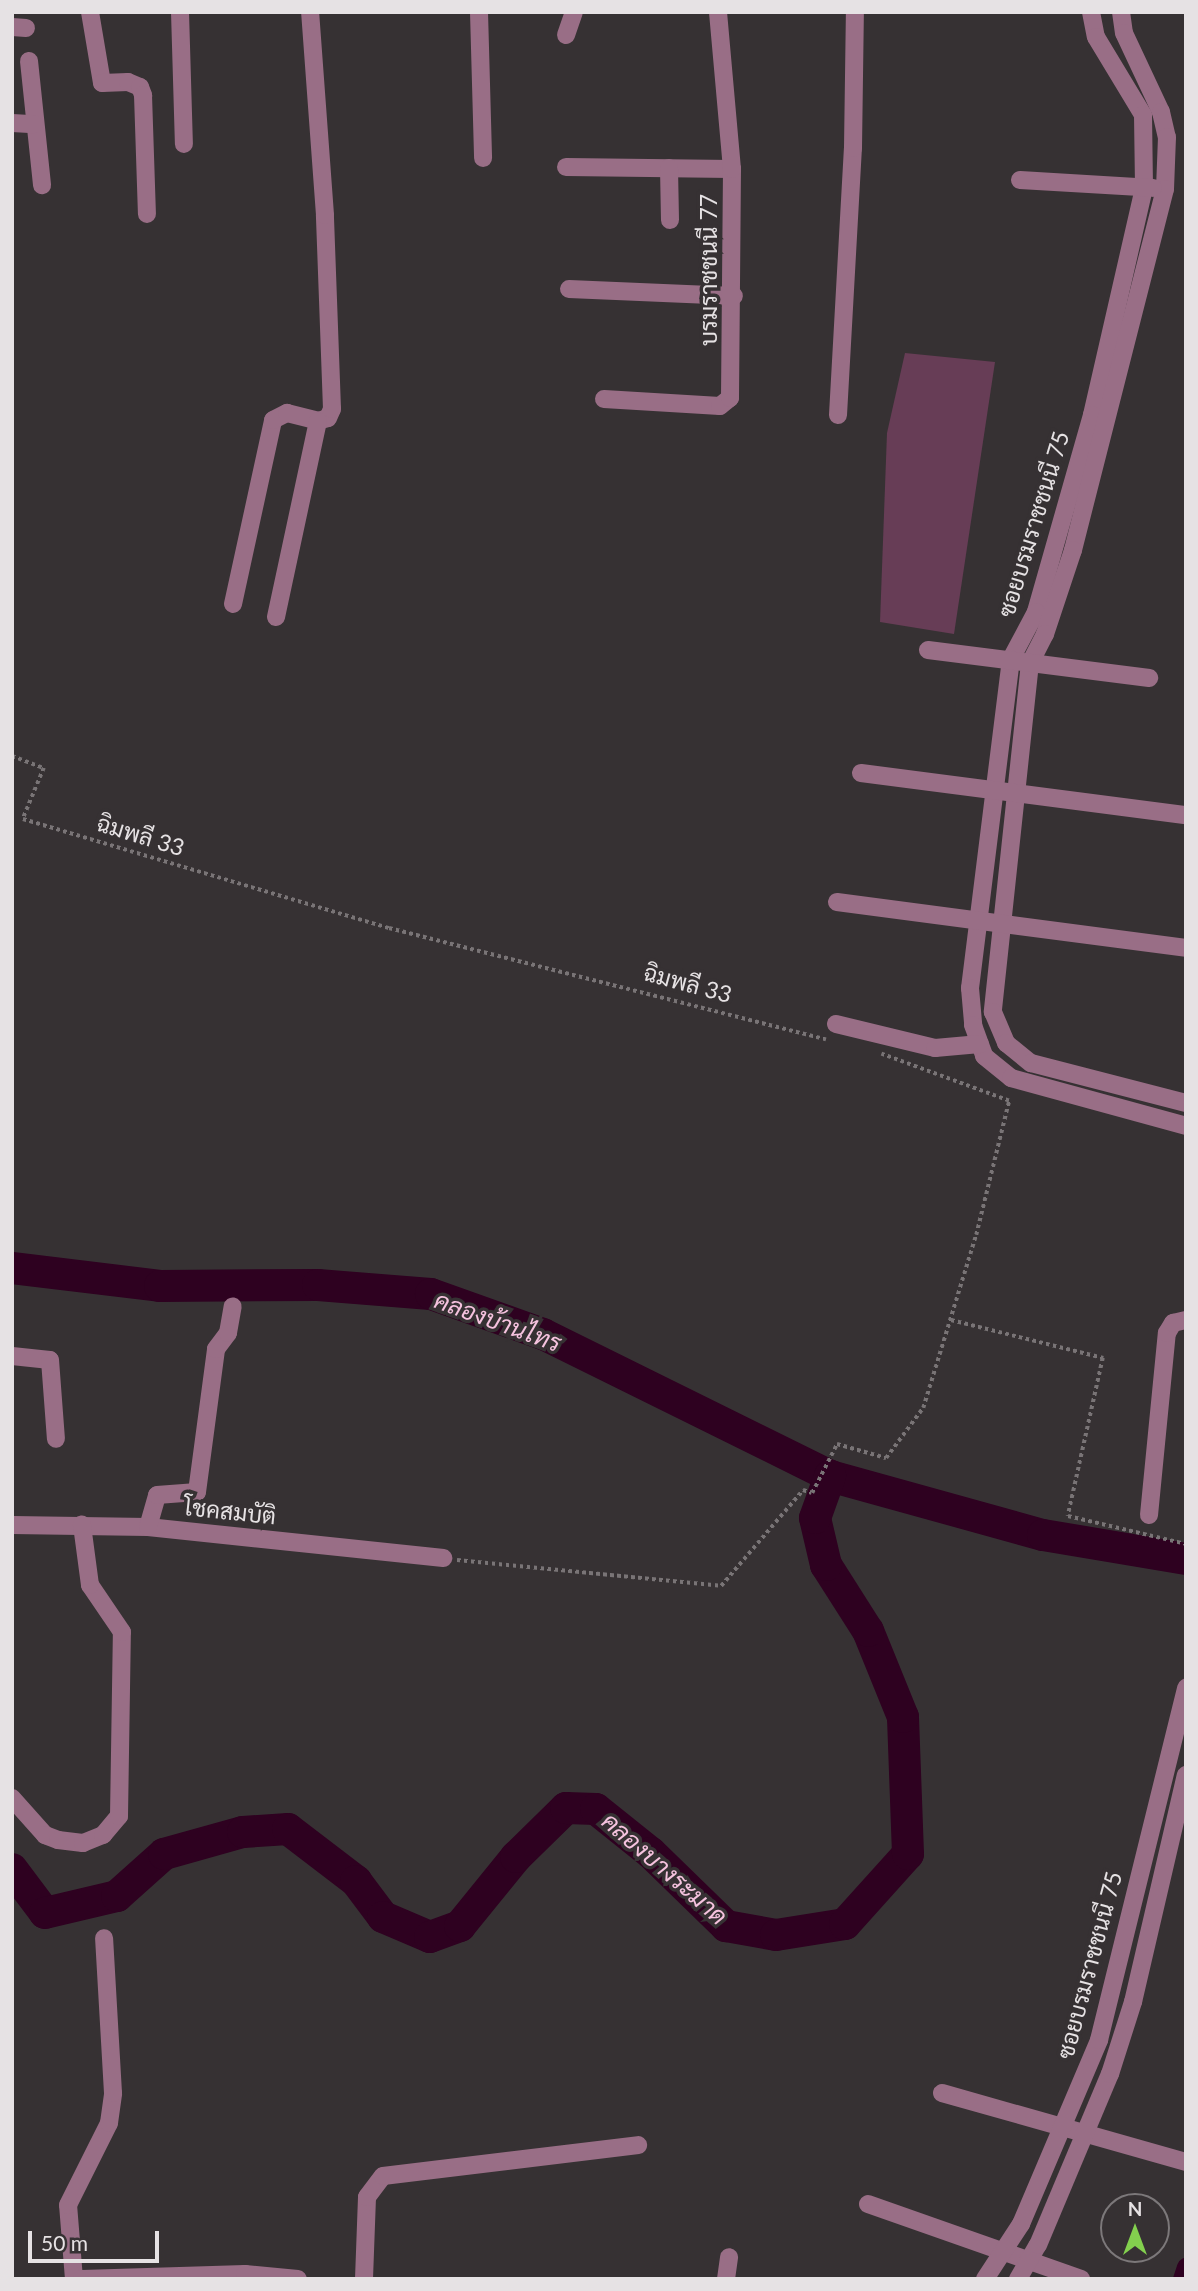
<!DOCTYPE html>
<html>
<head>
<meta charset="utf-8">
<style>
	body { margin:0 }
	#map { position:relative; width:1198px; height:2291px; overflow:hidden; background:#363133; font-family:Lato,Sarabun,sans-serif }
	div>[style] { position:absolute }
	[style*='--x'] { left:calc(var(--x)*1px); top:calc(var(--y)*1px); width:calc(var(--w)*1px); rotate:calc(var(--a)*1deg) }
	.green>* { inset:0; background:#673d56 }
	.canal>* { height:19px; margin:-9.5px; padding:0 9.5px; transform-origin:9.5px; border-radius:9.5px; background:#2e0120 }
	.river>* { height:32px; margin:-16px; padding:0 16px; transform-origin:16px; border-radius:16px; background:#2e0120 }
	.path>* { height:3.5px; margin-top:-1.75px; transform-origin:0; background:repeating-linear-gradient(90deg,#797476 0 3.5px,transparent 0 7px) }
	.minor>* { height:18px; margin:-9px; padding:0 9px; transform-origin:9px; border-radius:9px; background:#996e86 }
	span { translate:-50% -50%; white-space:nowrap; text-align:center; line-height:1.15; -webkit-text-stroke:7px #363133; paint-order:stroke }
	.street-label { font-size:23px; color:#e6e2e4 }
	.water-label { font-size:24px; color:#f6c3df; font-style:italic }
	.frame { position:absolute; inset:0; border:14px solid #e6e2e4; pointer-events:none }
	.north { position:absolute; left:1100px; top:2193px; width:70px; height:70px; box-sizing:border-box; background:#363133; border:2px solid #7c787a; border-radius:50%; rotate:0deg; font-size:19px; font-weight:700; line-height:28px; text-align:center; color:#e6e2e4 }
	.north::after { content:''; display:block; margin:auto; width:24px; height:32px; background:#83d04e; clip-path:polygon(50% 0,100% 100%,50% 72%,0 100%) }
	.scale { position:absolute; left:28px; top:2231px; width:131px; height:32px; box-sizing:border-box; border:4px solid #e6e2e4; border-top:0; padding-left:9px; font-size:21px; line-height:24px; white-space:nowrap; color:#e6e2e4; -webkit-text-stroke:5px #363133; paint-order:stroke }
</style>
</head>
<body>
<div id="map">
	<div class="green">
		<i style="clip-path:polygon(905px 353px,995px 362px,954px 634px,880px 622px,887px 433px)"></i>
	</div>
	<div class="canal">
		<i style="--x:1182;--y:2279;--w:13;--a:-72"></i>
	</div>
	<div class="river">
		<i style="--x:12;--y:1268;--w:149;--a:6.9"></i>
		<i style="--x:160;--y:1286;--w:158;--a:-0.4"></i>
		<i style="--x:318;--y:1285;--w:113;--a:4.6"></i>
		<i style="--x:431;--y:1294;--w:119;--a:19.7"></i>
		<i style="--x:543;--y:1334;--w:320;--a:26.3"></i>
		<i style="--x:830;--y:1476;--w:221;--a:15.5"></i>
		<i style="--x:1043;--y:1535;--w:145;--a:9.5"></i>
		<i style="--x:12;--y:1869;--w:55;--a:53.1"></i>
		<i style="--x:45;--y:1913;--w:74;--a:-13.3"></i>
		<i style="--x:117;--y:1896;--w:63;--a:-41.8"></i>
		<i style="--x:164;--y:1854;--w:82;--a:-15.6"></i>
		<i style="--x:243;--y:1832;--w:45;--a:-3.8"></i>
		<i style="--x:288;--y:1829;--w:86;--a:37.4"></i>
		<i style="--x:356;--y:1881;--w:45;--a:53.1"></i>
		<i style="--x:383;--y:1917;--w:51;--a:23.1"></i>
		<i style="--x:430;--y:1937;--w:32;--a:-20"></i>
		<i style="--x:460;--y:1926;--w:89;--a:-50.9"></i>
		<i style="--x:516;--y:1857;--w:70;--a:-44.4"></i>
		<i style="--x:566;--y:1808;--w:30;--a:2"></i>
		<i style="--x:596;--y:1809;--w:70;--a:38.7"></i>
		<i style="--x:651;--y:1853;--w:105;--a:44.2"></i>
		<i style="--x:726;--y:1926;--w:51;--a:10.2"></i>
		<i style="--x:776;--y:1935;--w:70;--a:-9.1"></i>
		<i style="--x:845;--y:1924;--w:94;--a:-48"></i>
		<i style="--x:908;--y:1854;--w:137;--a:-92.1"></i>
		<i style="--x:903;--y:1717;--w:93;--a:-112.1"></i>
		<i style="--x:868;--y:1631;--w:78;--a:-122.5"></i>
		<i style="--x:826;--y:1565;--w:48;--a:-103.2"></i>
		<i style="--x:815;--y:1518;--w:45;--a:-70.3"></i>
	</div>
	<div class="path">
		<i style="--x:12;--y:756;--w:34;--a:21"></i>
		<i style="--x:44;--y:768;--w:55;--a:112.4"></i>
		<i style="--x:23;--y:819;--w:382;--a:16.6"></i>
		<i style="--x:389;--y:928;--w:451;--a:14.3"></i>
		<i style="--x:951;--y:1320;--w:157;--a:14"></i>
		<i style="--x:1103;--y:1358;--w:162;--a:102.5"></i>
		<i style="--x:1068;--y:1516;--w:121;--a:13.3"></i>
		<i style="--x:457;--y:1560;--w:265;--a:5.6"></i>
		<i style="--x:721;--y:1586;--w:126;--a:-49.5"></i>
		<i style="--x:803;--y:1490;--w:9;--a:18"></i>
		<i style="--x:812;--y:1493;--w:55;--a:-63"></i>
		<i style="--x:837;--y:1444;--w:51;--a:15.9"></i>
		<i style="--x:886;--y:1458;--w:62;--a:-53.5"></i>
		<i style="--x:923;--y:1408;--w:181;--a:-73"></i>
		<i style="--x:976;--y:1235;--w:138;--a:-76.2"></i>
		<i style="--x:1009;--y:1101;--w:136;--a:-159.8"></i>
	</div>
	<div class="minor">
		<i style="--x:90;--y:12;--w:72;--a:80.4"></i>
		<i style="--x:102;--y:83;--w:26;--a:-2"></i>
		<i style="--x:128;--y:82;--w:13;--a:23"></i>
		<i style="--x:140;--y:87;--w:9;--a:69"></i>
		<i style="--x:143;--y:95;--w:119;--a:88.1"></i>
		<i style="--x:180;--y:12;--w:132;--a:88.3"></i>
		<i style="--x:479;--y:12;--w:146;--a:88.4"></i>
		<i style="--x:1091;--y:12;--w:25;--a:79"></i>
		<i style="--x:1096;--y:37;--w:91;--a:58.9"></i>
		<i style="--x:1143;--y:115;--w:73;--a:89.2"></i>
		<i style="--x:1144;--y:188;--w:233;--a:102.9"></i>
		<i style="--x:1092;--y:415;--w:205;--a:105.9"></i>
		<i style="--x:1036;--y:612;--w:53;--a:118"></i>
		<i style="--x:1011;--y:659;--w:332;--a:97.1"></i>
		<i style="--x:970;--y:988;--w:37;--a:85"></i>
		<i style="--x:973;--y:1025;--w:33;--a:70"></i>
		<i style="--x:984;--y:1056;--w:35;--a:39"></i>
		<i style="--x:1011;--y:1078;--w:181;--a:15.3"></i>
		<i style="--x:1121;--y:12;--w:21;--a:82"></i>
		<i style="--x:1124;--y:33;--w:87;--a:64.9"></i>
		<i style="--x:1161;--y:112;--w:26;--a:77"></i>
		<i style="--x:1167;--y:137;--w:52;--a:92.2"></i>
		<i style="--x:1165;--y:189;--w:373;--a:104.3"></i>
		<i style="--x:1073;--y:550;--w:89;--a:108.4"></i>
		<i style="--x:1045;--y:634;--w:33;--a:117"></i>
		<i style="--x:1030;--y:663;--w:351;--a:96.1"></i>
		<i style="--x:993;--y:1012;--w:34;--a:67"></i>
		<i style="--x:1006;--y:1043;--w:32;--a:39"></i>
		<i style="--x:1031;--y:1063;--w:160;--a:14.5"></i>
		<i style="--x:12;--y:27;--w:14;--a:4"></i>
		<i style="--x:566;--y:35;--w:24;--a:-71"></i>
		<i style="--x:29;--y:61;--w:125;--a:84"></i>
		<i style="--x:12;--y:123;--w:22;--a:3"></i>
		<i style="--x:566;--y:167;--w:166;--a:0.7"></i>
		<i style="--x:669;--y:168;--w:52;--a:88.9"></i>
		<i style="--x:1020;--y:180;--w:133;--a:3.4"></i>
		<i style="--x:569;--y:289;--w:165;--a:2.4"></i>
		<i style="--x:604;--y:399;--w:116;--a:3.5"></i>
		<i style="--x:720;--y:406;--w:13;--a:-39"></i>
		<i style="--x:730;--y:398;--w:229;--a:-89.5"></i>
		<i style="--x:732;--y:169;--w:158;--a:-95.1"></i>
		<i style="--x:838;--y:415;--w:267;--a:-86.8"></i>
		<i style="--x:853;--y:148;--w:136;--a:-89.2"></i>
		<i style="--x:233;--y:604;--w:188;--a:-77.7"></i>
		<i style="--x:273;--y:420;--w:16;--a:-27"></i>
		<i style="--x:287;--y:413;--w:32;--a:14"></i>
		<i style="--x:318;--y:421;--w:10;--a:-17"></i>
		<i style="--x:328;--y:418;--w:10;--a:-66"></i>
		<i style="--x:332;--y:409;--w:194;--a:-92.1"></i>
		<i style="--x:325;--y:215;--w:204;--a:-94.2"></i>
		<i style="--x:276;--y:617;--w:200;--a:-77.9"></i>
		<i style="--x:928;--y:650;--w:223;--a:7.2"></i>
		<i style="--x:861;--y:773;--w:328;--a:7.4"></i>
		<i style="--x:837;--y:902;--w:352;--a:7.5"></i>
		<i style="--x:836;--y:1024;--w:102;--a:13.6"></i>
		<i style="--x:935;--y:1048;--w:45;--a:-5.1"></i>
		<i style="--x:12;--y:1356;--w:38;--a:6"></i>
		<i style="--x:50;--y:1360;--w:79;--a:85.7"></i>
		<i style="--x:1149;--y:1515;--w:183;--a:-84.4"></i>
		<i style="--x:1167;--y:1333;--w:12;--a:-59"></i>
		<i style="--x:1173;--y:1323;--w:13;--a:-13"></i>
		<i style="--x:12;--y:1525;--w:136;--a:0.8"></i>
		<i style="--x:148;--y:1527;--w:297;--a:6"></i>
		<i style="--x:148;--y:1527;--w:33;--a:-74"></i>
		<i style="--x:157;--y:1495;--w:40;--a:-4.3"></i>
		<i style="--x:197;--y:1492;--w:144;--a:-82.4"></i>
		<i style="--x:216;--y:1349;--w:20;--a:-53"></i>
		<i style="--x:228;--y:1333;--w:27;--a:-80"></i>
		<i style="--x:12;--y:1798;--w:50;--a:48.3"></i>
		<i style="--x:45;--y:1835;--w:14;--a:21"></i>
		<i style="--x:58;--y:1840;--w:25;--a:7"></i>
		<i style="--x:83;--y:1843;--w:22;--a:-22"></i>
		<i style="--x:103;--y:1835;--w:25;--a:-50"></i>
		<i style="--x:119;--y:1816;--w:184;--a:-89.1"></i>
		<i style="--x:122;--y:1632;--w:57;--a:-124.2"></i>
		<i style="--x:90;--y:1585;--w:61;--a:-97.6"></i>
		<i style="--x:942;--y:2093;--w:254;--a:15.8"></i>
		<i style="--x:868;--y:2204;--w:226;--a:19.4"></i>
		<i style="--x:74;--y:2279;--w:74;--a:-94.6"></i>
		<i style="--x:68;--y:2205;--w:92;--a:-63.4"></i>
		<i style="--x:109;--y:2123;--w:30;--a:-82"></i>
		<i style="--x:113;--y:2093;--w:155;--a:-93.3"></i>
		<i style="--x:82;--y:2279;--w:163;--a:-1.8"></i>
		<i style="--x:245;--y:2274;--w:53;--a:5.4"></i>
		<i style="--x:364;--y:2279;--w:82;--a:-87.9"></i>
		<i style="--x:367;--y:2197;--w:26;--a:-53"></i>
		<i style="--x:383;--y:2176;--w:257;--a:-6.9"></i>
		<i style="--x:726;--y:2279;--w:22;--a:-82"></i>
		<i style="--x:985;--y:2279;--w:66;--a:-56.8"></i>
		<i style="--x:1021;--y:2224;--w:200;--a:-67"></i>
		<i style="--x:1099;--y:2040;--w:363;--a:-76.1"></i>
		<i style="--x:1018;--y:2279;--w:39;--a:-60"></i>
		<i style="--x:1038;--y:2245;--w:186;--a:-67.2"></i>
		<i style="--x:1110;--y:2074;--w:76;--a:-72.3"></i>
		<i style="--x:1133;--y:2002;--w:233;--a:-76.9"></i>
	</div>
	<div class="street-label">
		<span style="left:708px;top:270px;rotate:-90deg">บรมราชชนนี 77</span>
		<span style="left:1033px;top:524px;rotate:-73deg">ซอยบรมราชชนนี 75</span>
		<span style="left:141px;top:835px;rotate:17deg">ฉิมพลี 33</span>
		<span style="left:688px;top:983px;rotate:15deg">ฉิมพลี 33</span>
		<span style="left:230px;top:1511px;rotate:6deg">โชคสมบัติ</span>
		<span style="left:1089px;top:1965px;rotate:-75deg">ซอยบรมราชชนนี 75</span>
	</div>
	<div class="water-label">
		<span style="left:498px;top:1321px;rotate:20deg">คลองบ้านไทร</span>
		<span style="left:665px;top:1868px;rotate:41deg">คลองบางระมาด</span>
	</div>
	<div class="frame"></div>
	<div class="north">N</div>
	<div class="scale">50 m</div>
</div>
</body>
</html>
